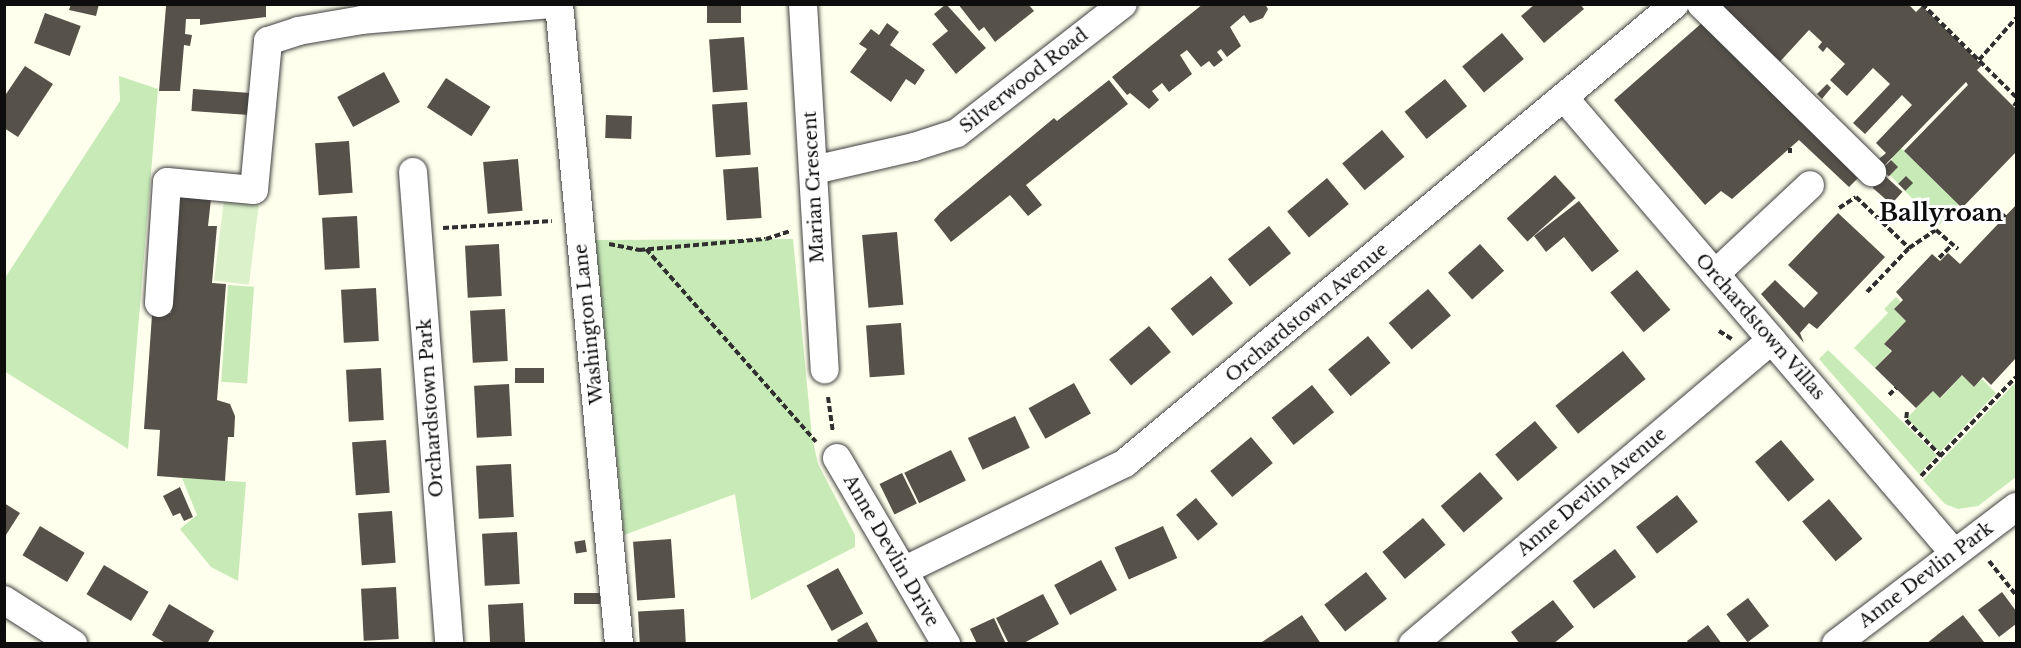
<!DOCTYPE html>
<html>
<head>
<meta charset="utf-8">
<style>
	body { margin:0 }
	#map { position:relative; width:2021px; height:648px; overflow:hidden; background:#ffffed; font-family:"Libre Baskerville",serif }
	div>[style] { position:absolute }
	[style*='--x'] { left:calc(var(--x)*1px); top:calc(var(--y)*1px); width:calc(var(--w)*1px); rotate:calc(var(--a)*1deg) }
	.green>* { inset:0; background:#c7eab7; transform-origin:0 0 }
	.pitch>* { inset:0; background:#dbf1c9; transform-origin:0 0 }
	.building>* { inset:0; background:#565149; transform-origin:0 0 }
	.path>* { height:4px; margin-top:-2px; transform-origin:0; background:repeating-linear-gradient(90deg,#2f2f2f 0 6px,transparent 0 9px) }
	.roads { filter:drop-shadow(0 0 2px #404040) drop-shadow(0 0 2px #404040) }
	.minor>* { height:28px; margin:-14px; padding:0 14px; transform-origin:14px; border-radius:14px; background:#fff }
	span { translate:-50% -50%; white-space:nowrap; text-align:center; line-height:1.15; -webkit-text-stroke:6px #fff; paint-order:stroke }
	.street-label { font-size:18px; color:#0d0d0d }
	.district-label { font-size:24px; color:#0d0d0d; font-weight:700 }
	.frame { position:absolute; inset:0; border:6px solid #0d0d0d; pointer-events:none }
</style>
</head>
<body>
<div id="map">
	<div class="green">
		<i style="clip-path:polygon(119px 76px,158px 89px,128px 449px,4px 371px,5px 278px,120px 101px)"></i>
		<i style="clip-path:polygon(1901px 148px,1959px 204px,1938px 226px,1890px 175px,1892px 158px)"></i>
		<i style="clip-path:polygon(793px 239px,812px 437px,818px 464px,855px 535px,855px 547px,751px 600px,735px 494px,624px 535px,616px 449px,596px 340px,587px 240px)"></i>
		<i style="left:228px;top:285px;width:26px;height:97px;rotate:4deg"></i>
		<i style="clip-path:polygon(1896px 297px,1901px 302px,1894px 309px,1906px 321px,1884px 344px,1891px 351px,1875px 368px,1854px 348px,1888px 313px,1884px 309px)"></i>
		<i style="clip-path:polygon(1828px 350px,1937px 455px,1919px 474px,1819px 359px)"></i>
		<i style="clip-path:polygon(1962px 375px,1974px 387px,1982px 379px,1996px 393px,1940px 452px,1907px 418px,1933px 391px,1941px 398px)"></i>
		<i style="clip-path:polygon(2016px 382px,2016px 477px,1978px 506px,1958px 509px,1945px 504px,1923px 480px)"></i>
		<i style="clip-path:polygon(182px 478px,246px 482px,238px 581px,211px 567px,180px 529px,197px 515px)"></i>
	</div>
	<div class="pitch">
		<i style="left:224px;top:200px;width:35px;height:81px;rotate:7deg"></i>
	</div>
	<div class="building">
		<i style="clip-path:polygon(71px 4px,99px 4px,96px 16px,69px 10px)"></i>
		<i style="left:707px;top:4px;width:34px;height:19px"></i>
		<i style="clip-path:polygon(946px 4px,986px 48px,956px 74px,932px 44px,948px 31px,934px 14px)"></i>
		<i style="clip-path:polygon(958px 4px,1028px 4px,1034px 11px,995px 42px,984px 27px,979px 31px)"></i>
		<i style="clip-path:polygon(1203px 4px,1265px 4px,1268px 9px,1263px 18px,1250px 23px,1244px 15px,1230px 27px,1241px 46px,1227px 57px,1221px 49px,1217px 52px,1223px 60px,1214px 67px,1209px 61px,1201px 67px,1187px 50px,1180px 55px,1192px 74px,1169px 92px,1162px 83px,1152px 91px,1159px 100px,1149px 109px,1130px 93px,1127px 95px,1112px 77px)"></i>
		<i style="clip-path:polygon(1535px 4px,1580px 4px,1584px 9px,1544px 43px,1521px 16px)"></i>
		<i style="clip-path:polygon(1714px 4px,1908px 4px,1916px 12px,1922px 6px,1982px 65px,1977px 70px,2016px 109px,2016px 152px,1962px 208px,1904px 151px,1968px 85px,1966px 82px,1885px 165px,1879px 159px,1886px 153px,1876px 143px,1912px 105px,1902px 95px,1865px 134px,1853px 123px,1890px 84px,1873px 68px,1847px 96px,1830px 80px,1845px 64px,1827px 47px,1823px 52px,1818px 47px,1822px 42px,1809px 30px,1776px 66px)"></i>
		<i style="clip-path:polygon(266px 5px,266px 17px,200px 25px,200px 19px,186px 19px,185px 34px,192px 35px,190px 46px,184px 45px,180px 91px,159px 91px,166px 6px)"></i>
		<i style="left:45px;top:13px;width:38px;height:32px;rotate:20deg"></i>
		<i style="clip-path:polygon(1703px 22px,1860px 176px,1849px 187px,1799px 140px,1732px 199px,1721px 191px,1705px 205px,1614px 100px)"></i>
		<i style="clip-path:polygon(887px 23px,899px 32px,890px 45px,925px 70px,915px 85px,906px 79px,891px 102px,850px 72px,867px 49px,859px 44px,871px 29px,879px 35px)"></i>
		<i style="left:1502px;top:33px;width:34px;height:52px;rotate:50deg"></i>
		<i style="left:744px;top:37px;width:53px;height:35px;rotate:86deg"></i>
		<i style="clip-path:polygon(25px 66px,53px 84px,18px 137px,4px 128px,4px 97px)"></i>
		<i style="left:384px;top:72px;width:34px;height:53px;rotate:62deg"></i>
		<i style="left:446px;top:78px;width:53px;height:35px;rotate:33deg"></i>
		<i style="left:1445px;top:79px;width:35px;height:52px;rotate:51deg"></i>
		<i style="clip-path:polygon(1109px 80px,1128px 104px,1026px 185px,1042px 205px,1028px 216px,1010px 195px,951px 242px,934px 220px,940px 213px,1054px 118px,1057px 121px)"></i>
		<i style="clip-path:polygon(1827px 84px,1831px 88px,1822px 99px,1817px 94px)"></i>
		<i style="left:193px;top:89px;width:58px;height:22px;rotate:4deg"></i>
		<i style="left:747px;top:102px;width:53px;height:35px;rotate:86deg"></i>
		<i style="left:606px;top:115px;width:26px;height:23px;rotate:2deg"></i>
		<i style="left:1382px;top:130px;width:35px;height:52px;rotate:50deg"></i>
		<i style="left:349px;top:141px;width:52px;height:34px;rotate:86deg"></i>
		<i style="left:518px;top:159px;width:52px;height:35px;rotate:85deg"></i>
		<i style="left:1891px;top:160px;width:10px;height:13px;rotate:45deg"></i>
		<i style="left:758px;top:167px;width:51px;height:35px;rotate:86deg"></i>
		<i style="left:1555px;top:175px;width:31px;height:65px;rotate:48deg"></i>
		<i style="left:1884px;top:175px;width:25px;height:17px;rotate:42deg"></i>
		<i style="left:1906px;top:176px;width:10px;height:11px;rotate:45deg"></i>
		<i style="left:1327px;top:178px;width:34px;height:52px;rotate:50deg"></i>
		<i style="clip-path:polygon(179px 197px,211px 199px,208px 226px,217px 226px,212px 283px,226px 284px,217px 400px,230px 404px,235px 416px,234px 437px,228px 437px,225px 481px,157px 476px,160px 430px,144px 429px,152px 315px,171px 313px)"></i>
		<i style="clip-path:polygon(1579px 201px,1619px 251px,1592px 272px,1564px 237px,1546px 252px,1534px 236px)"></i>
		<i style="clip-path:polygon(2016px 205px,2016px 358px,1991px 385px,1983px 377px,1974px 387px,1962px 375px,1940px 398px,1933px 391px,1916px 408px,1875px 368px,1892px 351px,1884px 344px,1906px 321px,1894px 309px,1903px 300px,1896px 292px,1932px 254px,1940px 261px,1948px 253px,1960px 264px)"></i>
		<i style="clip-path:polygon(1838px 213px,1885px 257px,1817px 329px,1809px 323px,1800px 333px,1804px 343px,1761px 294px,1775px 280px,1804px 308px,1818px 293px,1788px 265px)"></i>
		<i style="left:357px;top:216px;width:52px;height:35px;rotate:87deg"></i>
		<i style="left:1269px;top:226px;width:35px;height:53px;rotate:51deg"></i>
		<i style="left:897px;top:232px;width:73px;height:35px;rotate:85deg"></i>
		<i style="left:499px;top:244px;width:52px;height:34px;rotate:87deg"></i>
		<i style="left:1480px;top:244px;width:36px;height:43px;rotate:48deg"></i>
		<i style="left:1637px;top:270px;width:52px;height:35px;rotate:50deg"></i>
		<i style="left:1211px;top:276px;width:35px;height:52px;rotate:51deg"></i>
		<i style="left:376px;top:288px;width:53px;height:35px;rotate:87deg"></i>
		<i style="left:1428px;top:289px;width:35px;height:52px;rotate:49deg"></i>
		<i style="left:505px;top:309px;width:52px;height:35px;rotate:87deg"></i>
		<i style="left:901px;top:323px;width:52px;height:35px;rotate:86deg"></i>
		<i style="left:1149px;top:326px;width:34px;height:52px;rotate:50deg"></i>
		<i style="left:1368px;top:336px;width:35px;height:52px;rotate:50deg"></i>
		<i style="left:1623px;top:351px;width:36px;height:87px;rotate:51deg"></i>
		<i style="left:381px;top:368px;width:52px;height:35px;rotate:87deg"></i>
		<i style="left:544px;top:368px;width:15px;height:29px;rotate:90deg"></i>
		<i style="left:1074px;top:383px;width:35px;height:52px;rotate:61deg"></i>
		<i style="left:509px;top:384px;width:52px;height:35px;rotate:87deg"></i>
		<i style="left:1312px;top:385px;width:35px;height:52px;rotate:51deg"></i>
		<i style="left:1015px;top:416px;width:35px;height:52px;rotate:65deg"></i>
		<i style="left:1535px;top:421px;width:35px;height:52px;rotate:50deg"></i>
		<i style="left:1251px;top:437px;width:34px;height:53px;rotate:50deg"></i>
		<i style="left:386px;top:440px;width:53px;height:34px;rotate:86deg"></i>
		<i style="left:1781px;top:440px;width:52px;height:34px;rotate:50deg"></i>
		<i style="left:951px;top:450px;width:34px;height:52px;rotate:64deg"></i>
		<i style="left:511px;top:464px;width:53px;height:35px;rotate:87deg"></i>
		<i style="left:1480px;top:472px;width:35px;height:52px;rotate:49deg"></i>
		<i style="left:902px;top:473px;width:34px;height:25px;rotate:64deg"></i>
		<i style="clip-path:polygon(180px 487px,193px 517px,184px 521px,180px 513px,173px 516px,163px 496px)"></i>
		<i style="left:1677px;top:495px;width:34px;height:52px;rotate:52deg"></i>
		<i style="left:1196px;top:498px;width:34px;height:26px;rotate:50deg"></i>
		<i style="left:1829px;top:499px;width:52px;height:35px;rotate:50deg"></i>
		<i style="clip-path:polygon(4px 503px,20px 513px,4px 538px)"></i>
		<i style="left:392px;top:511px;width:52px;height:34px;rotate:86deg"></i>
		<i style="left:1423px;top:518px;width:35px;height:53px;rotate:50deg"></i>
		<i style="left:40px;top:526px;width:52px;height:34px;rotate:31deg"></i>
		<i style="left:1163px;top:526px;width:35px;height:53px;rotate:66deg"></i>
		<i style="left:517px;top:532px;width:52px;height:35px;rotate:87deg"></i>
		<i style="left:671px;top:539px;width:59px;height:38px;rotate:86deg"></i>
		<i style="left:585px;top:540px;width:12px;height:11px;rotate:81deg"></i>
		<i style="left:1615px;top:549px;width:35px;height:53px;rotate:53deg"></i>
		<i style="left:1101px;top:560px;width:34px;height:53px;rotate:62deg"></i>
		<i style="left:104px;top:565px;width:52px;height:34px;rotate:31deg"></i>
		<i style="left:838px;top:568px;width:52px;height:36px;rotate:61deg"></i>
		<i style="left:1366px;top:572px;width:34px;height:53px;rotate:52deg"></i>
		<i style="left:396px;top:587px;width:52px;height:35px;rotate:87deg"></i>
		<i style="clip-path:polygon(2002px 592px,2016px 611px,2016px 624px,1999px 637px,1978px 610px)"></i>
		<i style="left:600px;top:593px;width:11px;height:26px;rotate:90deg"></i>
		<i style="clip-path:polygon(1043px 594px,1059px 624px,1022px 644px,1009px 644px,996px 618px)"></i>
		<i style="left:1748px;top:598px;width:35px;height:27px;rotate:53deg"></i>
		<i style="clip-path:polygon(1553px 600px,1574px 627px,1553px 644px,1520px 644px,1511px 632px)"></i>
		<i style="left:523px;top:603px;width:41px;height:35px;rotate:87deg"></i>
		<i style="clip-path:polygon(169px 604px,214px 631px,207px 644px,167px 644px,152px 635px)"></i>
		<i style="left:684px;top:609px;width:35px;height:46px;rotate:87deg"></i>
		<i style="clip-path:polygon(1302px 615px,1321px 644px,1259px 644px,1280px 630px)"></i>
		<i style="clip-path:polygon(1963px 615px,1984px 642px,1926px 644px,1942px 631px)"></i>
		<i style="clip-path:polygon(994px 618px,1006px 644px,977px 644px,970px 629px)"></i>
		<i style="clip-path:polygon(867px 622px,879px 644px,839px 644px,837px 640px)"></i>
		<i style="clip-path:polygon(1708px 625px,1722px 644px,1689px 644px,1687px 641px)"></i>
	</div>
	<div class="path">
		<i style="--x:1922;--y:4;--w:132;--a:44.7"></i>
		<i style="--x:1979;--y:60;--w:56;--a:-48.6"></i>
		<i style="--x:2014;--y:106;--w:4;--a:-56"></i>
		<i style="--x:1790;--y:148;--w:5;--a:90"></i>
		<i style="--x:1839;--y:208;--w:20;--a:-33"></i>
		<i style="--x:1856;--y:197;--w:74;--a:43.9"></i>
		<i style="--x:1996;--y:208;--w:13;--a:45"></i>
		<i style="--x:443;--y:228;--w:109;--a:-3.7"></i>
		<i style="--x:609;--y:244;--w:31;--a:11"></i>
		<i style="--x:639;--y:250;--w:127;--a:-5"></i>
		<i style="--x:766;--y:239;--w:26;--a:-18"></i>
		<i style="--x:646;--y:249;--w:257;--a:48.6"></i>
		<i style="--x:1939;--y:258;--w:20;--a:-45"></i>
		<i style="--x:1867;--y:292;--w:61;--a:-46.3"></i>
		<i style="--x:1909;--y:248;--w:32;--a:-34"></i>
		<i style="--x:1936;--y:230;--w:29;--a:41"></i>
		<i style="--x:1719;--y:331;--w:15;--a:32"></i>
		<i style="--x:1889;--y:395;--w:10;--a:-45"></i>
		<i style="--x:828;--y:397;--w:35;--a:82"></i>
		<i style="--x:1907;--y:412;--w:8;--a:97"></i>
		<i style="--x:1906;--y:420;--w:50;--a:45.8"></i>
		<i style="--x:1921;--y:476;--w:137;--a:-46.2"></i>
		<i style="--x:1989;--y:561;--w:43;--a:51.5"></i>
	</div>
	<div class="roads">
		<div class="minor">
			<i style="--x:559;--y:4;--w:643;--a:84.64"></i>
			<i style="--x:803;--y:4;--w:366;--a:86.6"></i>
			<i style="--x:1701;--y:4;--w:240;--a:44.5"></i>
			<i style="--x:1566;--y:100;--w:596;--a:49.42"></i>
			<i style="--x:814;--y:170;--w:103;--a:-13"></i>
			<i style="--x:914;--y:147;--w:45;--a:-18"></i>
			<i style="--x:957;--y:133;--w:210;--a:-37.9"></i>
			<i style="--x:413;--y:172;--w:473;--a:85.6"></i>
			<i style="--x:1715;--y:274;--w:130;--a:-43.1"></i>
			<i style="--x:159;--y:303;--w:121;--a:-86.2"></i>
			<i style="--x:167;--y:182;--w:87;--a:5.3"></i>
			<i style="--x:254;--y:190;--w:150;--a:-84.6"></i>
			<i style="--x:268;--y:41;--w:32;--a:-18"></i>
			<i style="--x:298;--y:31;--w:65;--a:-9.8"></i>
			<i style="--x:362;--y:20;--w:191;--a:-4.8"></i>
			<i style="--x:837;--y:458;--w:216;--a:59.6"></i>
			<i style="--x:905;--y:570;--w:245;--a:-25.9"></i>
			<i style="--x:1125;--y:463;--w:716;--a:-39.85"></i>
			<i style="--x:4;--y:600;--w:82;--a:32.5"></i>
			<i style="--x:1413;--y:644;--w:470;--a:-40.3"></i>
			<i style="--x:1836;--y:644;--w:226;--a:-37.3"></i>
		</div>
	</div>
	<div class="street-label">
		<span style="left:1024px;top:81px;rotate:-38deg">Silverwood Road</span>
		<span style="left:814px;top:187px;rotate:-93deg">Marian Crescent</span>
		<span style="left:1307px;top:313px;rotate:-40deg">Orchardstown Avenue</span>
		<span style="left:589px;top:324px;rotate:-96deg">Washington Lane</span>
		<span style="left:1760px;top:327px;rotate:49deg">Orchardstown Villas</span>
		<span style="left:431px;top:408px;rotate:-94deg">Orchardstown Park</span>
		<span style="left:1592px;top:492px;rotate:-40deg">Anne Devlin Avenue</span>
		<span style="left:891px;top:551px;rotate:60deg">Anne Devlin Drive</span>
		<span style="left:1926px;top:575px;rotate:-37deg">Anne Devlin Park</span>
	</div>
	<div class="district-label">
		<span style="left:1941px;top:213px">Ballyroan</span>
	</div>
	<div class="frame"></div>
</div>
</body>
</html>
